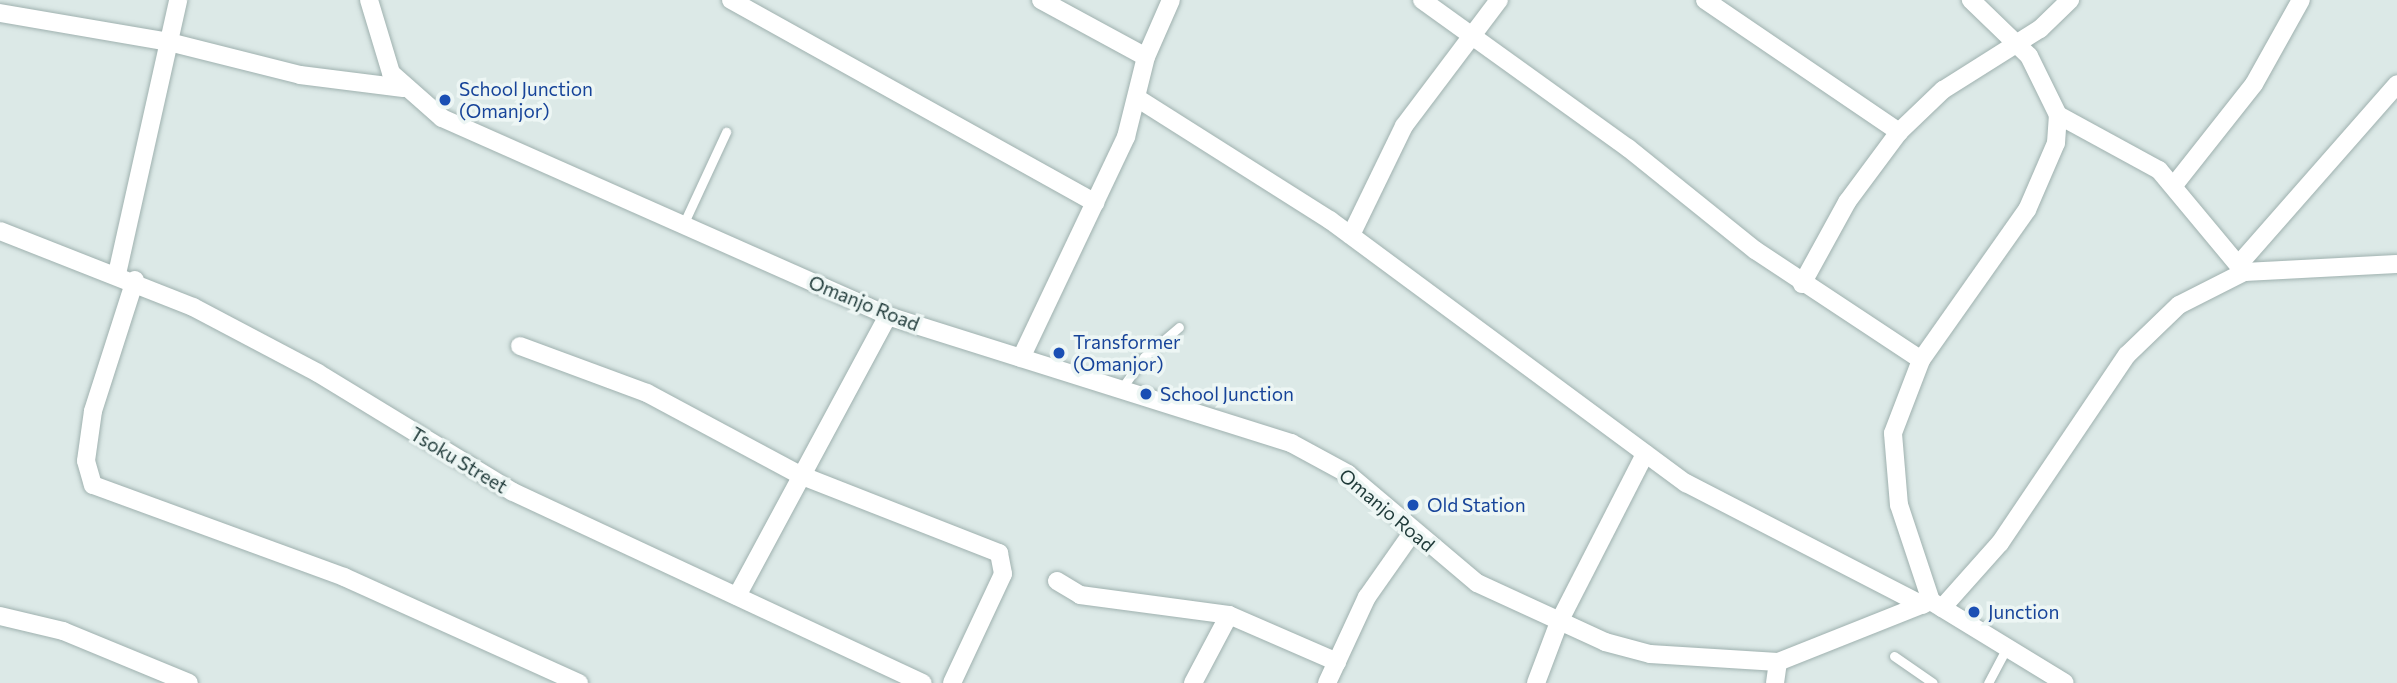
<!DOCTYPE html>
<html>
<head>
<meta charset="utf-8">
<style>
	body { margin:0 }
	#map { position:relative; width:2397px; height:683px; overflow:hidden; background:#dce9e7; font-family:Commissioner,sans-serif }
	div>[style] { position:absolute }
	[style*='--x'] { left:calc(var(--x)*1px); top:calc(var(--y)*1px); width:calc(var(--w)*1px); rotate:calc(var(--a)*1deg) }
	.roads { filter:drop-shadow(0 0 2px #9fb1af) drop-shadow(0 0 2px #9fb1af) }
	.lane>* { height:9px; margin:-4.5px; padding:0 4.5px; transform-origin:4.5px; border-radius:4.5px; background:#fff }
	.street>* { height:18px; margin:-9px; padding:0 9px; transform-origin:9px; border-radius:9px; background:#fff }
	.dots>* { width:19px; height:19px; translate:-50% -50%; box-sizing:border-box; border:4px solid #edf6f4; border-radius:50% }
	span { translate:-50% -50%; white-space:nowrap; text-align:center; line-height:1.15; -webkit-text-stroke:7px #edf6f4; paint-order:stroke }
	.transit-label { font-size:19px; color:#164399 }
	.left { translate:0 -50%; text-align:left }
	.street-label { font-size:19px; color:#1e3938 }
</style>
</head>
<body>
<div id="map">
	<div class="roads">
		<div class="lane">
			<i style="--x:682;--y:227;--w:105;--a:-65.1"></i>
			<i style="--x:1124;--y:385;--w:34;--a:-54"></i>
			<i style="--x:1144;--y:357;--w:46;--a:-40.6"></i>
			<i style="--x:1894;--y:656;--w:47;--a:34.7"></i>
			<i style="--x:1988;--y:683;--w:40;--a:-62"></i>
		</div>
		<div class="street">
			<i style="--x:369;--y:0;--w:76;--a:73.2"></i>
			<i style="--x:391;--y:73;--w:68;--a:41.4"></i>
			<i style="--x:442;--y:118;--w:488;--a:23.9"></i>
			<i style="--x:888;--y:316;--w:423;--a:17.5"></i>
			<i style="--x:1291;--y:443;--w:65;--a:28.5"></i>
			<i style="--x:1348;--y:474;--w:169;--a:40.2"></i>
			<i style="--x:1477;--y:583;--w:141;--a:24.7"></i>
			<i style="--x:1605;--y:642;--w:47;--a:14.9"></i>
			<i style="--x:1650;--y:654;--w:128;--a:3.6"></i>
			<i style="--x:1778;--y:662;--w:165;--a:-21.7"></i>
			<i style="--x:731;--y:0;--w:417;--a:29.1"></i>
			<i style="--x:1041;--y:0;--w:119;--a:28.5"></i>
			<i style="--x:1422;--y:0;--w:254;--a:35.7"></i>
			<i style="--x:1628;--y:148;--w:163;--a:38.8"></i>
			<i style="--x:1755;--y:250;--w:199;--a:33.5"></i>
			<i style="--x:1705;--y:0;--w:235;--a:34.2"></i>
			<i style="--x:0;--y:13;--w:171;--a:9.7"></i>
			<i style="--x:169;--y:42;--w:135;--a:14.1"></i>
			<i style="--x:300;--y:75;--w:104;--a:7.2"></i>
			<i style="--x:1140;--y:100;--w:225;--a:32.3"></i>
			<i style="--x:1330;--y:220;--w:443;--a:36.5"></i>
			<i style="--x:1686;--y:483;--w:266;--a:27.3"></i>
			<i style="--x:2058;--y:115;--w:115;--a:28.6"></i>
			<i style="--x:2159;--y:170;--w:133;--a:50.2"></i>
			<i style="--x:2175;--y:184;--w:127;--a:-51.7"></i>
			<i style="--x:2254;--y:84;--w:96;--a:-60.8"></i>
			<i style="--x:0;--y:231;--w:207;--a:21.5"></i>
			<i style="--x:193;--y:307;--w:141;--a:27.8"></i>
			<i style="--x:318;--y:373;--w:228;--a:31.4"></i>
			<i style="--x:513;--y:492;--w:452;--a:25"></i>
			<i style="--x:1351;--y:235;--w:121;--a:-64.1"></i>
			<i style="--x:1404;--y:126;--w:158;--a:-53"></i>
			<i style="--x:2240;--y:263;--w:238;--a:-48.7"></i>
			<i style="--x:117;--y:274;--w:281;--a:-77.4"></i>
			<i style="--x:135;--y:280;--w:138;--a:107.8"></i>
			<i style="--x:93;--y:411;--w:50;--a:98"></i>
			<i style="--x:86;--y:461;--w:25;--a:74"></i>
			<i style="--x:93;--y:485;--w:267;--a:20.1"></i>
			<i style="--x:344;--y:577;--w:258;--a:24.3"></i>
			<i style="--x:1802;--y:284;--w:94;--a:-61.2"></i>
			<i style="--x:1847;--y:202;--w:87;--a:-53.4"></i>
			<i style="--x:1899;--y:132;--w:61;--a:-43.7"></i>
			<i style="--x:1943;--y:90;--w:115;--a:-32.2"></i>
			<i style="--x:2040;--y:29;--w:42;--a:-44"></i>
			<i style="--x:520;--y:346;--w:135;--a:20.3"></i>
			<i style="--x:647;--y:393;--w:174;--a:28.2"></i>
			<i style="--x:800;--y:475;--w:214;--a:21.4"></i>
			<i style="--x:999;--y:553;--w:21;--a:79"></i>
			<i style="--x:1003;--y:574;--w:120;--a:115.1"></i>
			<i style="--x:1021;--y:358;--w:245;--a:-64.6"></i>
			<i style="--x:1126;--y:137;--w:82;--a:-76"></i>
			<i style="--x:1146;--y:57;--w:62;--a:-66.3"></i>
			<i style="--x:1057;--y:581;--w:27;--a:31"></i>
			<i style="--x:1080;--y:595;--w:150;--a:7.6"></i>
			<i style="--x:1229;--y:615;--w:118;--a:23.5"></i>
			<i style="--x:737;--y:596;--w:318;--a:-61.7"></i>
			<i style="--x:1931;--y:601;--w:101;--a:-108.4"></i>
			<i style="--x:1899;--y:505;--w:72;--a:-94.8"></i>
			<i style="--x:1893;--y:433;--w:78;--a:-69"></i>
			<i style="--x:1921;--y:360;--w:184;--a:-54.8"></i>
			<i style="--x:2027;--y:210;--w:73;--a:-66.6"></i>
			<i style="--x:2056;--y:143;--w:28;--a:-86"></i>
			<i style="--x:2058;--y:115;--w:66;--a:-116.2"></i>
			<i style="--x:2029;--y:56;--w:81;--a:-136"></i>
			<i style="--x:1934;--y:603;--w:153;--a:31.4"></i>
			<i style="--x:1942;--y:608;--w:87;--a:-48.3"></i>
			<i style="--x:2000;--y:543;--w:227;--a:-56"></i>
			<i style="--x:2127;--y:355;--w:72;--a:-43.9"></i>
			<i style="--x:2179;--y:305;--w:73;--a:-26.9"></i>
			<i style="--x:2244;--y:272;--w:153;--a:-3"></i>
			<i style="--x:0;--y:616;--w:65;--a:13.4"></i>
			<i style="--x:63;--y:631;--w:136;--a:22.4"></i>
			<i style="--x:1193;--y:683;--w:77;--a:-62.1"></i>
			<i style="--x:1327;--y:683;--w:95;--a:-65.1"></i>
			<i style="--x:1367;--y:597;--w:78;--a:-54.9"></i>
			<i style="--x:1536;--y:683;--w:65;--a:-69.3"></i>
			<i style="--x:1559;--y:622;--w:189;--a:-62.9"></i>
			<i style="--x:1775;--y:683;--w:21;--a:-82"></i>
		</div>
	</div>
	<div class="dots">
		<i style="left:445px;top:100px;background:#1a4fb4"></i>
		<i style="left:1059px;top:353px;background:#1a4fb4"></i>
		<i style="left:1146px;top:394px;background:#1a4fb4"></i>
		<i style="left:1413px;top:505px;background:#1a4fb4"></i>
		<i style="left:1974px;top:612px;background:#1a4fb4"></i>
	</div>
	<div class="transit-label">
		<span class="left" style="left:459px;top:100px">School Junction<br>(Omanjor)</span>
		<span class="left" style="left:1073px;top:353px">Transformer<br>(Omanjor)</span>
		<span class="left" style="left:1160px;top:394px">School Junction</span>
		<span class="left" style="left:1427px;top:505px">Old Station</span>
		<span class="left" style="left:1988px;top:612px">Junction</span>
	</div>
	<div class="street-label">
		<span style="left:864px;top:303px;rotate:22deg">Omanjo Road</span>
		<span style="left:459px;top:460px;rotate:31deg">Tsoku Street</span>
		<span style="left:1387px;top:510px;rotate:40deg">Omanjo Road</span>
	</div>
</div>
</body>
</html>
